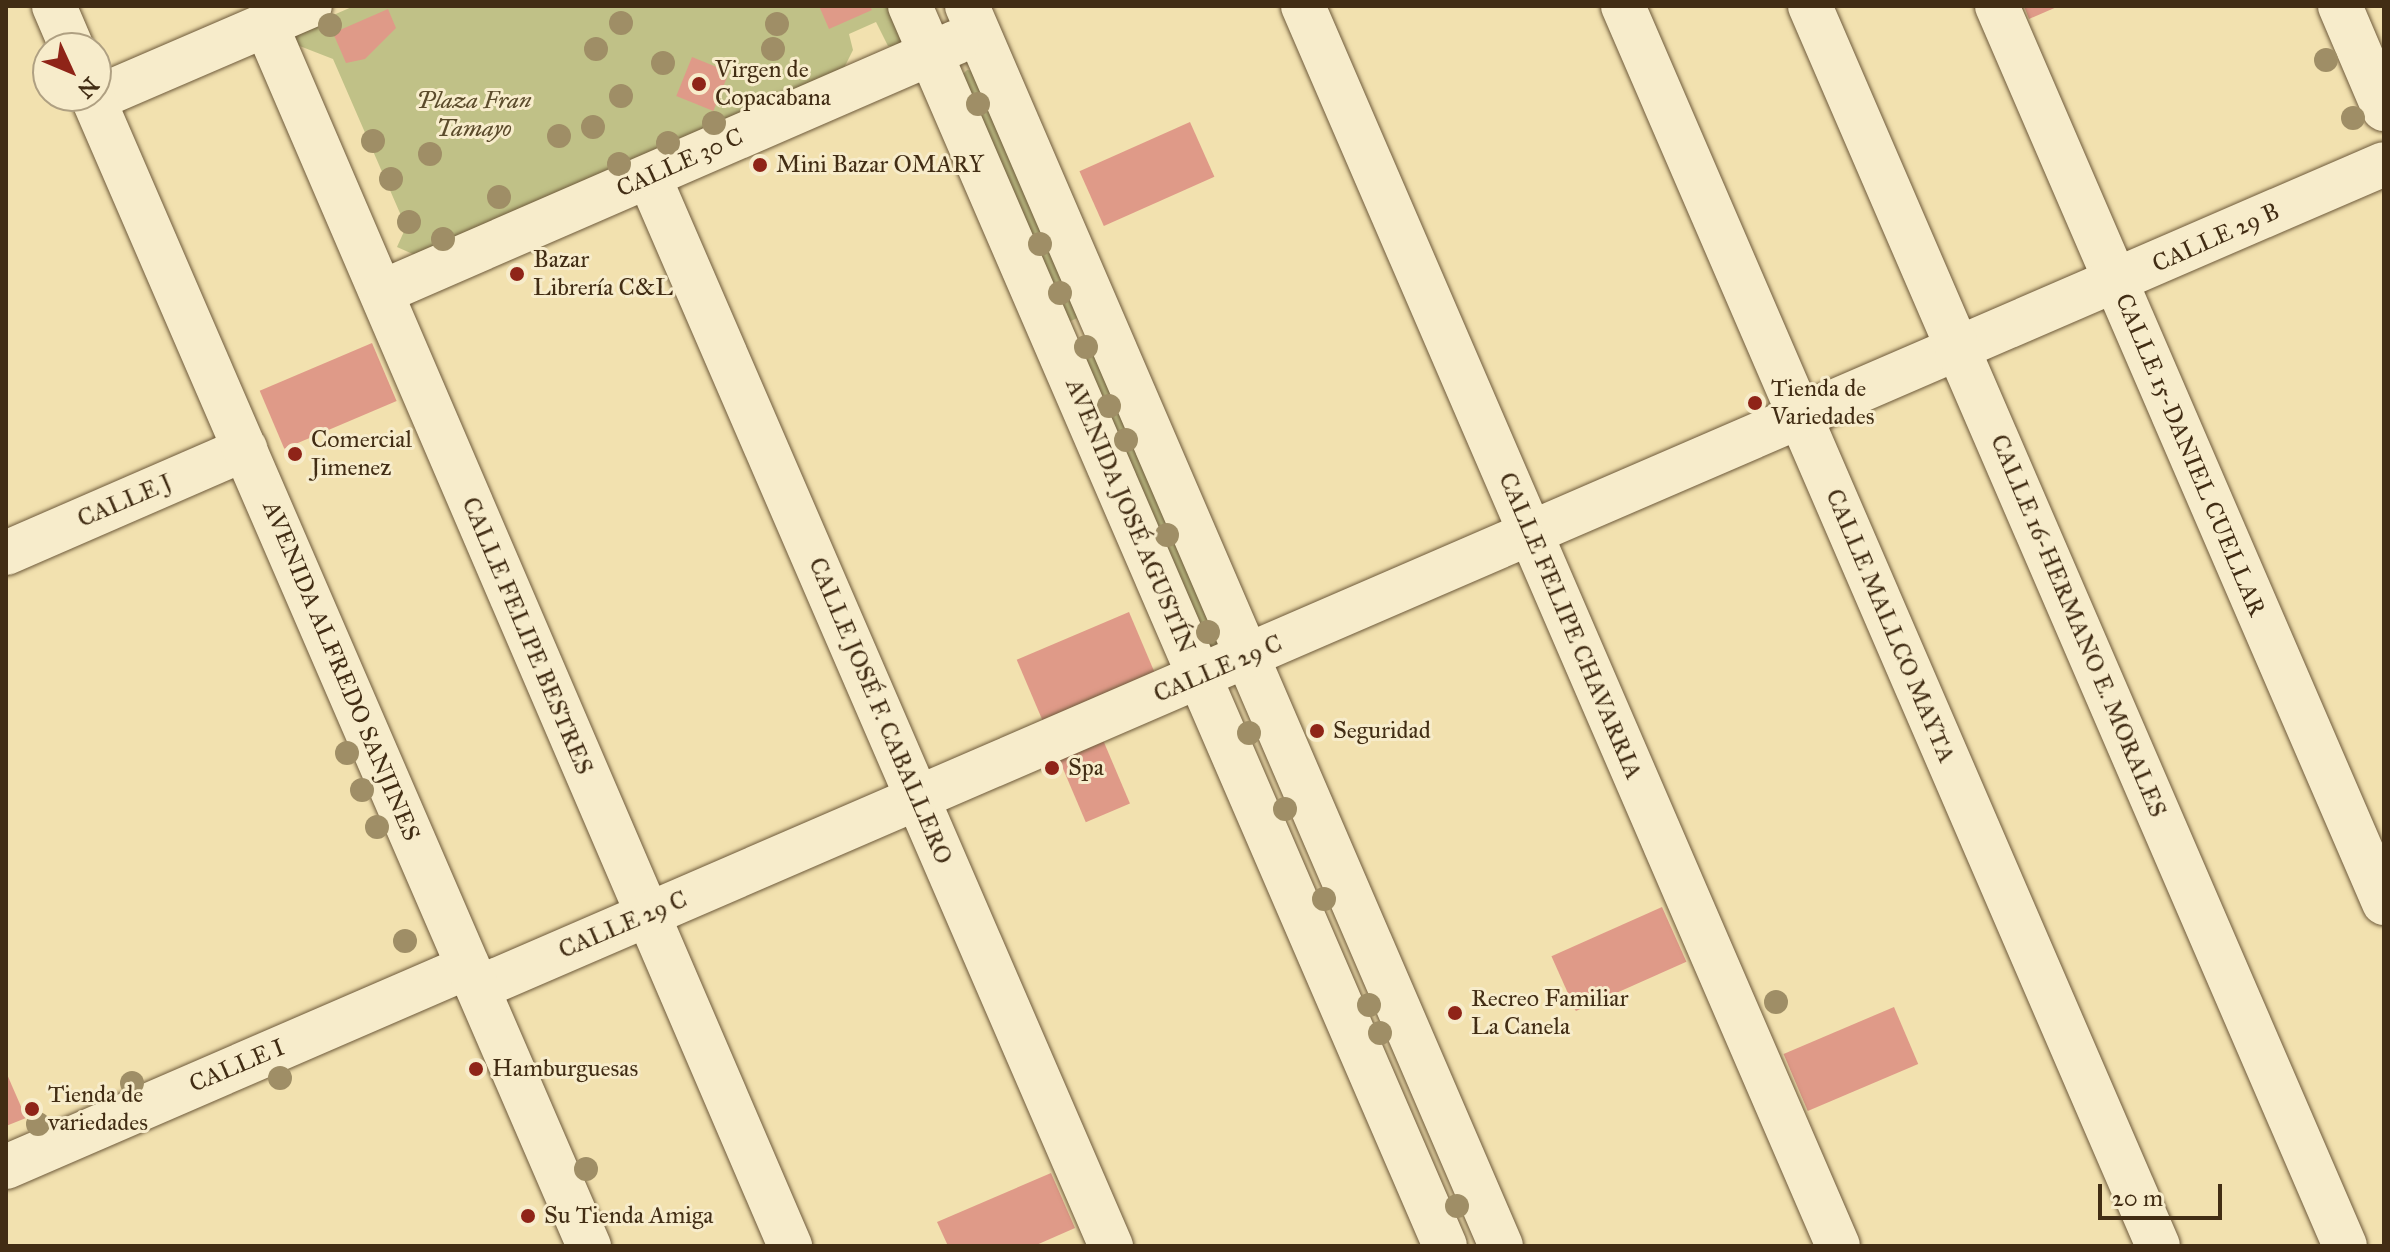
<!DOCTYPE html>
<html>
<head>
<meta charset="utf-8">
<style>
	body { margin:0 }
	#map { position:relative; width:2390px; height:1252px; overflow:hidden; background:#f2e1af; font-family:"IM FELL Great Primer",serif }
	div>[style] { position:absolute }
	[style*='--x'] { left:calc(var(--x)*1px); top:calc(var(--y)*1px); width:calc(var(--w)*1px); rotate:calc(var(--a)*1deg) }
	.green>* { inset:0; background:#c0c187 }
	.building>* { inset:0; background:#df9a88; transform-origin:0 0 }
	.roads { filter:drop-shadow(0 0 2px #6e5a3b) drop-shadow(0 0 2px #6e5a3b) }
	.minor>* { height:44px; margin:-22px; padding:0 22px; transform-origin:22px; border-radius:22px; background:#f7eccb }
	.tertiary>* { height:44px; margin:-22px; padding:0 22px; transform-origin:22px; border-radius:22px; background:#f7eccb }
	.trees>* { width:24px; height:24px; margin:-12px; border-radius:50%; background:#9f8e66 }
	.dots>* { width:22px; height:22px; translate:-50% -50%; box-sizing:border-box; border:4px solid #f7eccb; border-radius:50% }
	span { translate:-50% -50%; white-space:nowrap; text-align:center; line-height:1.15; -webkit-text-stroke:6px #f7eccb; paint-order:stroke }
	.poi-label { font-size:24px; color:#422d14 }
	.left { translate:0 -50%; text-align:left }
	.park-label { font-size:24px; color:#5b4b2b; font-style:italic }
	.street-label { font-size:24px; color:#422d14 }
	.frame { position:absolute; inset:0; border:8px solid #422d14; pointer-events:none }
	.north { position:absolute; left:32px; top:32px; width:80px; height:80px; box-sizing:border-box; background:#f7eccb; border:2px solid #afa082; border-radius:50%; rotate:134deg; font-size:22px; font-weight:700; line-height:32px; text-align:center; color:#422d14 }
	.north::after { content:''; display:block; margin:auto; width:28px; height:36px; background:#8f2418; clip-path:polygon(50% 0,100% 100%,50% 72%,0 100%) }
	.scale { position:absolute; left:2098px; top:1184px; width:124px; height:36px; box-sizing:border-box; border:4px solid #422d14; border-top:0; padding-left:10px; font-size:24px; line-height:28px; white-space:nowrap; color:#422d14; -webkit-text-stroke:6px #f7eccb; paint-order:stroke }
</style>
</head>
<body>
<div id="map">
	<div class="green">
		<i style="clip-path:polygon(354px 6px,892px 6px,903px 41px,899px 47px,888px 46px,876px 22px,849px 34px,853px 50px,842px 72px,415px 255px,397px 247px,406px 227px,333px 59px,297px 45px,294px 38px,297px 31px)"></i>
		<i style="clip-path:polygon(967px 70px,973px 71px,1082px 316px,1066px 323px,962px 75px)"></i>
		<i style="clip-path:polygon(1090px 334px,1221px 644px,1210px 649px,1073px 341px)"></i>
	</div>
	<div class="building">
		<i style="clip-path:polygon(819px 6px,870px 6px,872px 10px,829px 29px)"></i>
		<i style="clip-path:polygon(2024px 6px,2059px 6px,2029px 19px)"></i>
		<i style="clip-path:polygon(388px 9px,396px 28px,365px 59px,346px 63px,333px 33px)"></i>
		<i style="left:692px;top:57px;width:40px;height:42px;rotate:22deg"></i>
		<i style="left:1190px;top:122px;width:60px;height:121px;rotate:66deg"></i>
		<i style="left:372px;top:343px;width:63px;height:122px;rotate:67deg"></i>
		<i style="left:1129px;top:612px;width:67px;height:122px;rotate:67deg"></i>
		<i style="left:1103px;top:740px;width:69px;height:48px;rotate:67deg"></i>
		<i style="left:1662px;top:907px;width:60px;height:121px;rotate:66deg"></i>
		<i style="left:1894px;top:1007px;width:62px;height:120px;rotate:67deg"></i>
		<i style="clip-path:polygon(6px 1072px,26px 1118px,6px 1126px)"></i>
		<i style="clip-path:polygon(1051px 1173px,1075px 1228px,1034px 1246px,948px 1246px,937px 1222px)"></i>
	</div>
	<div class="roads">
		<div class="minor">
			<i style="--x:910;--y:6;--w:1350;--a:66.66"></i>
			<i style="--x:967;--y:6;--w:1350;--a:66.7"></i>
			<i style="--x:1303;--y:6;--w:1350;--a:66.66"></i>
			<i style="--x:1623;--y:6;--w:1350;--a:66.66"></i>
			<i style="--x:1997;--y:6;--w:977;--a:66.66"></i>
			<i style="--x:2340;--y:6;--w:112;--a:66.9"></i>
			<i style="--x:266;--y:25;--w:1329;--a:66.77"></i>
			<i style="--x:94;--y:99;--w:235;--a:-23.3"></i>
			<i style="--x:649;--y:177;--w:1165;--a:66.63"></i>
			<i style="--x:382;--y:292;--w:627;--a:-23.5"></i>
			<i style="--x:6;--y:553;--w:261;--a:-23.5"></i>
			<i style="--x:478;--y:988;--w:2076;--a:-23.38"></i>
			<i style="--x:6;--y:1167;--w:503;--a:-23.41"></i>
		</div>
		<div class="tertiary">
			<i style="--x:54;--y:6;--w:46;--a:66.8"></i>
			<i style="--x:1810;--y:6;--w:1350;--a:66.66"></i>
			<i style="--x:92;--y:96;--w:1253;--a:66.63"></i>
		</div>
	</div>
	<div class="trees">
		<i style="left:621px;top:23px"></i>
		<i style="left:777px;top:24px"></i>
		<i style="left:330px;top:25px"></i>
		<i style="left:596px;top:49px"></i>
		<i style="left:773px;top:49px"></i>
		<i style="left:2326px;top:60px"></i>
		<i style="left:663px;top:63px"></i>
		<i style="left:621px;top:96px"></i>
		<i style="left:978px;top:104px"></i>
		<i style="left:2353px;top:118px"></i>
		<i style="left:714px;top:123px"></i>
		<i style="left:593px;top:127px"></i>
		<i style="left:559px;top:136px"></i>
		<i style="left:373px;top:141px"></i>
		<i style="left:668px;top:143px"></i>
		<i style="left:430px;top:154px"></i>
		<i style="left:619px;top:164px"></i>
		<i style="left:391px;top:179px"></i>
		<i style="left:499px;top:197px"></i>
		<i style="left:409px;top:222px"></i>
		<i style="left:443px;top:239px"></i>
		<i style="left:1040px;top:244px"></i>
		<i style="left:1060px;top:293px"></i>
		<i style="left:1086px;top:347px"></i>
		<i style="left:1109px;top:406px"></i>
		<i style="left:1126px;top:440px"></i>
		<i style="left:1167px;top:535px"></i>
		<i style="left:1208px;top:632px"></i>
		<i style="left:1249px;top:733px"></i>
		<i style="left:347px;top:753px"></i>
		<i style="left:362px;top:790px"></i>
		<i style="left:1285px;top:809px"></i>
		<i style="left:377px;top:827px"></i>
		<i style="left:1324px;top:899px"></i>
		<i style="left:405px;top:941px"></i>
		<i style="left:1776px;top:1002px"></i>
		<i style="left:1369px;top:1005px"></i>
		<i style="left:1380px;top:1033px"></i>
		<i style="left:280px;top:1078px"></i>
		<i style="left:132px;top:1083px"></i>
		<i style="left:38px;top:1124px"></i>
		<i style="left:586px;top:1169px"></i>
		<i style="left:1457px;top:1206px"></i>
	</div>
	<div class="dots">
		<i style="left:699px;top:84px;background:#8f2418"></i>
		<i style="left:760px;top:165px;background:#8f2418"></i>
		<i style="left:517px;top:274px;background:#8f2418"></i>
		<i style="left:1755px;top:403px;background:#8f2418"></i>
		<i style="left:295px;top:454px;background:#8f2418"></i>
		<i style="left:1317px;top:731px;background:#8f2418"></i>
		<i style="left:1052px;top:768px;background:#8f2418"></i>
		<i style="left:1455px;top:1013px;background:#8f2418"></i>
		<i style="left:476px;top:1069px;background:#8f2418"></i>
		<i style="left:32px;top:1109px;background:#8f2418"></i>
		<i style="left:528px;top:1216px;background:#8f2418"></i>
	</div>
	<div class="poi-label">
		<span class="left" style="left:715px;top:84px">Virgen de<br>Copacabana</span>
		<span class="left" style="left:776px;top:165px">Mini Bazar OMARY</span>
		<span class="left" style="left:533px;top:274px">Bazar<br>Librería C&amp;L</span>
		<span class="left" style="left:1771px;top:403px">Tienda de<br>Variedades</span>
		<span class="left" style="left:311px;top:454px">Comercial<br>Jimenez</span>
		<span class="left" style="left:1333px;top:731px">Seguridad</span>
		<span class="left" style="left:1068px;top:768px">Spa</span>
		<span class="left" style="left:1471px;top:1013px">Recreo Familiar<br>La Canela</span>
		<span class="left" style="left:492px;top:1069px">Hamburguesas</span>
		<span class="left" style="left:48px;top:1109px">Tienda de<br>variedades</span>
		<span class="left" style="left:544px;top:1216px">Su Tienda Amiga</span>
	</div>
	<div class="park-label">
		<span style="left:474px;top:115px">Plaza Fran<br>Tamayo</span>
	</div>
	<div class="street-label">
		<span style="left:680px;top:163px;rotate:-24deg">CALLE 30 C</span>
		<span style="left:2216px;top:238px;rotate:-24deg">CALLE 29 B</span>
		<span style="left:2190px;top:455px;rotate:67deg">CALLE 15-DANIEL CUELLAR</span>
		<span style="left:125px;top:501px;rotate:-23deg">CALLE J</span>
		<span style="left:1130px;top:516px;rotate:67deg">AVENIDA JOSÉ AGUSTÍN</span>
		<span style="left:1570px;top:626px;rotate:67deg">CALLE FELIPE CHAVARRIA</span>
		<span style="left:1890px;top:626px;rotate:67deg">CALLE MALLCO MAYTA</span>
		<span style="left:2078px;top:626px;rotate:67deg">CALLE 16-HERMANO E. MORALES</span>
		<span style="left:527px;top:636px;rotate:67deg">CALLE FELIPE BESTRES</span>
		<span style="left:1218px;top:669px;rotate:-23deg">CALLE 29 C</span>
		<span style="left:341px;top:671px;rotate:67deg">AVENIDA ALFREDO SANJINES</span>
		<span style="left:880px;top:711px;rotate:67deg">CALLE JOSÉ F. CABALLERO</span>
		<span style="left:623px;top:925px;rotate:-23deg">CALLE 29 C</span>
		<span style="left:237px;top:1066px;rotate:-23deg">CALLE I</span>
	</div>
	<div class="frame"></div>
	<div class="north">N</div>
	<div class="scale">20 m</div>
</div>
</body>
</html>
